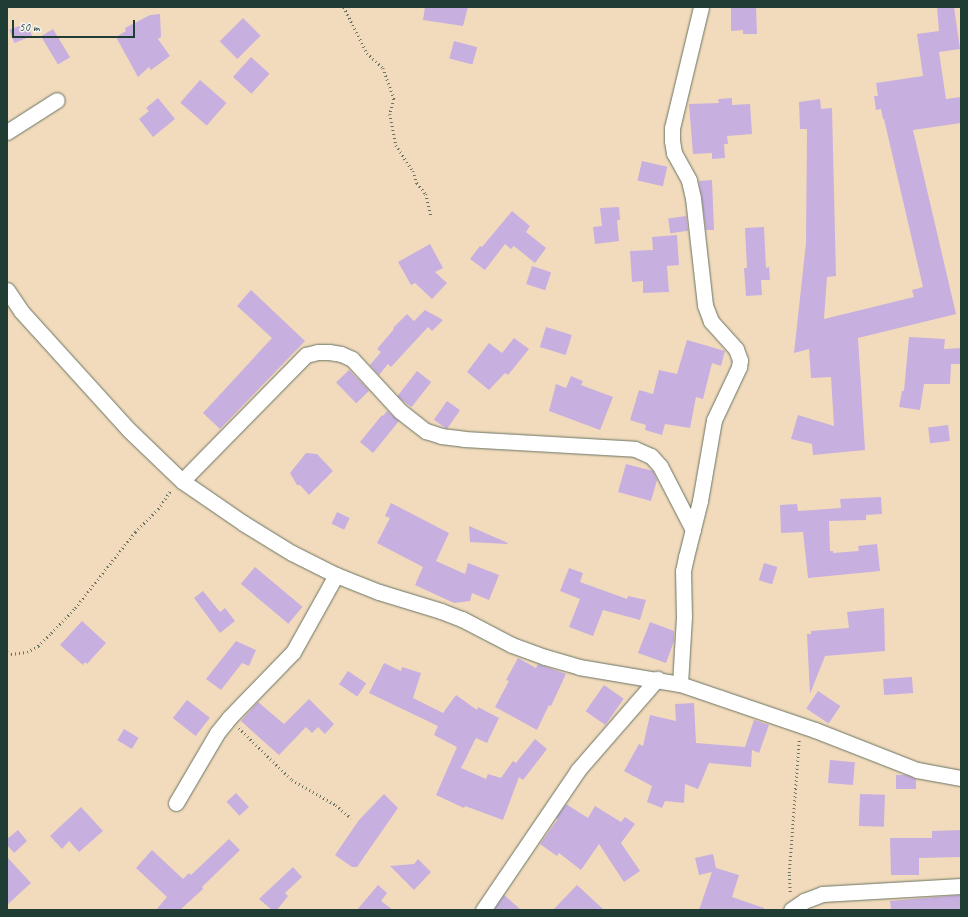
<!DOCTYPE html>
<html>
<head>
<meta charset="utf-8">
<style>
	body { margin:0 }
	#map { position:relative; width:968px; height:917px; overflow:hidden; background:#f2dbbc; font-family:Caveat,sans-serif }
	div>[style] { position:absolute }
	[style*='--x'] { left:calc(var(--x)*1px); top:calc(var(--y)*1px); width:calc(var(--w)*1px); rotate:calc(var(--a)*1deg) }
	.building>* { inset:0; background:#c7afe0; transform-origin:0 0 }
	.path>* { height:2.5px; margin-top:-1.25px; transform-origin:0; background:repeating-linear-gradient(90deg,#697464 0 1px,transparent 0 4px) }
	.roads { filter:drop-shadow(0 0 1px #697464) drop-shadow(0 0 1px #697464) }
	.street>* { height:15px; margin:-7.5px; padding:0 7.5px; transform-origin:7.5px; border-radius:7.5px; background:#fff }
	span { translate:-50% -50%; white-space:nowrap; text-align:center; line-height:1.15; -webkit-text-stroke:3px #f6f6f2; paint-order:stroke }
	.frame { position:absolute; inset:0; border:8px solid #1f3d34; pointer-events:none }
	.scale { position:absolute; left:12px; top:20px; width:123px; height:18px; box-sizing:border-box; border:2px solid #1f3d34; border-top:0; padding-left:5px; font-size:12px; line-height:14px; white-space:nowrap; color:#1f3d34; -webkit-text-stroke:3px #f6f6f2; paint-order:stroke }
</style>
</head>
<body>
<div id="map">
	<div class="building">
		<i style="clip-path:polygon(425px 7px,468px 7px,463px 26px,423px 20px)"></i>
		<i style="clip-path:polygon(731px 7px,756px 7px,757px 34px,743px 34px,743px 30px,731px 31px)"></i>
		<i style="clip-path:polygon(937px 7px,954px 7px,960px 49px,939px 52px,946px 99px,961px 97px,961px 123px,913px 130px,956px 314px,858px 338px,865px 450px,813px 455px,812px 444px,791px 439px,798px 415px,834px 426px,831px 377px,811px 378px,809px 349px,794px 353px,806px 243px,807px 129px,800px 129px,799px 102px,820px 99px,821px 109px,832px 108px,836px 276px,827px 277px,824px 319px,914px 297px,912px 290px,923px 287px,884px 119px,883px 119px,881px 109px,876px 110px,874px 96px,878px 96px,876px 83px,923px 76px,917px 34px,939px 31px)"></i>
		<i style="clip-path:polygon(160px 14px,161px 37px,158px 39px,170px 56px,151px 70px,149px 67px,138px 77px,116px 37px,126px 31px,125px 28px,150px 15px)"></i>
		<i style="left:243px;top:18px;width:25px;height:33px;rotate:45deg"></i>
		<i style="left:27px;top:23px;width:14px;height:19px;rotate:69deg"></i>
		<i style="left:53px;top:29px;width:33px;height:14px;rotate:59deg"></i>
		<i style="left:454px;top:41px;width:24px;height:18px;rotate:15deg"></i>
		<i style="left:251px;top:57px;width:25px;height:27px;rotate:42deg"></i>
		<i style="left:200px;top:80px;width:35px;height:30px;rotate:41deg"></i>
		<i style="clip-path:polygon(158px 98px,175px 119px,153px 137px,139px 119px,149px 111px,146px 108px)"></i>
		<i style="clip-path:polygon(732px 98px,732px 105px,750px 104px,752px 134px,727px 136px,728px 144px,724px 144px,725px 158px,712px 159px,712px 153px,693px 154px,689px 104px,719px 103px,718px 99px)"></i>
		<i style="left:642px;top:161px;width:26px;height:20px;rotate:13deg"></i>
		<i style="clip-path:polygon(712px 180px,714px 230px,706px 230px,699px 181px)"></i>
		<i style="clip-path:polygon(619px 207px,620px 220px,617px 220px,619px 241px,595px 244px,593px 227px,602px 226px,600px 208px)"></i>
		<i style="clip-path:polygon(512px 211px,530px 226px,526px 232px,546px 248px,535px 263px,514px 246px,511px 249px,505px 244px,485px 270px,470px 259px,480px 246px,482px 247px)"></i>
		<i style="left:686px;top:216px;width:15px;height:18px;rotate:82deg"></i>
		<i style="clip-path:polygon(764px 227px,766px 268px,769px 267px,770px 280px,761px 280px,762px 295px,746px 296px,744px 268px,747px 268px,745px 228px)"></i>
		<i style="clip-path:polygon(677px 235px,679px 265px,667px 266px,669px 292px,643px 293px,643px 281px,632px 282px,630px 251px,653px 250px,652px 237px)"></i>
		<i style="clip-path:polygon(430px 244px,443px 268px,435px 272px,447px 283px,432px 299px,415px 283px,411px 285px,398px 262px)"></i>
		<i style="left:532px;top:266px;width:20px;height:19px;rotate:18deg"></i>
		<i style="clip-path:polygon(251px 290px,305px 341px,220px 429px,203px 413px,272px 338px,237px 306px)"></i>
		<i style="clip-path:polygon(425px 310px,443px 320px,432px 331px,428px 327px,391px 367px,388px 364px,379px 375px,370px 365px,381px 352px,377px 349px,394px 329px,393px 328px,407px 314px,414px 321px)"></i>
		<i style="left:546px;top:327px;width:27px;height:21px;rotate:17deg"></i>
		<i style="clip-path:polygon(909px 337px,945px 339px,944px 349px,961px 348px,961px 364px,951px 364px,950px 384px,924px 384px,920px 410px,899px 407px,902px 391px,904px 391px)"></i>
		<i style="clip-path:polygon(514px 338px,529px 349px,508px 375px,505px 373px,489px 390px,467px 372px,489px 343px,502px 353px)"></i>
		<i style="clip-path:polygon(687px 340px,725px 351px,721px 366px,712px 363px,703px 399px,696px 397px,690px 428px,665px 424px,662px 435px,645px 430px,646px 425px,630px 420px,639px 390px,653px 394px,659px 370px,677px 374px)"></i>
		<i style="left:349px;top:370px;width:29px;height:18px;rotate:46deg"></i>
		<i style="left:417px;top:371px;width:18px;height:32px;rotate:38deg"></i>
		<i style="clip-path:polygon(571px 376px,583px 381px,581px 385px,613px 397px,600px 430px,549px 411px,556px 384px,566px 388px)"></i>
		<i style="left:447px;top:401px;width:16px;height:23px;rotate:35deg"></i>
		<i style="clip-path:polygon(387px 411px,399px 421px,373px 453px,360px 442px,382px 415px,383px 416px)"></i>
		<i style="left:948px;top:425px;width:16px;height:20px;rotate:83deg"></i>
		<i style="clip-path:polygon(306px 453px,317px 454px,333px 471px,309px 495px,300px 485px,297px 485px,290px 473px)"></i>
		<i style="clip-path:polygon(626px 464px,653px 471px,657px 480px,651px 501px,618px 492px)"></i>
		<i style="clip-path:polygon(881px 497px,882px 514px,866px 515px,866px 520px,829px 521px,830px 551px,833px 551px,833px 553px,859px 551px,858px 546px,877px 544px,880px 571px,808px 578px,803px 532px,781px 533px,780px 505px,797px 504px,798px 511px,841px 508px,840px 499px)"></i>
		<i style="clip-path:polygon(391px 503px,449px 533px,436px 561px,465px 574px,468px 563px,499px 575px,489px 600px,472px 593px,470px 601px,454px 603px,415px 585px,423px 567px,377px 543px,390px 518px,385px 516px)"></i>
		<i style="left:337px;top:512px;width:14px;height:13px;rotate:25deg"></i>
		<i style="clip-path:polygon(469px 526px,508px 543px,507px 544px,470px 542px)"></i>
		<i style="left:764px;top:563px;width:14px;height:18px;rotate:17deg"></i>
		<i style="left:255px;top:567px;width:62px;height:22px;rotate:40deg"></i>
		<i style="clip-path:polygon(569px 568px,583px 573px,580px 582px,627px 599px,628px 596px,646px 600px,640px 620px,603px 610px,593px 636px,569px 627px,580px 599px,560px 591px)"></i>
		<i style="clip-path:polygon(203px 591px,220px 612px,225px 608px,235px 621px,220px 633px,194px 598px)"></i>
		<i style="clip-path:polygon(884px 608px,885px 651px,825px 656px,810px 694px,807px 634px,811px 634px,811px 631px,849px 628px,847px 612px)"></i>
		<i style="clip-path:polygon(82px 621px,106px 643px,87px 664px,85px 662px,83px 665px,60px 645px)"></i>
		<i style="clip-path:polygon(650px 622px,674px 631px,674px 641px,666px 663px,638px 653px)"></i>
		<i style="clip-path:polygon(236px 641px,256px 650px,249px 666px,242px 663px,221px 690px,206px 679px)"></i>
		<i style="clip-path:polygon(518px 658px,536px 668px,538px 664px,566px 674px,551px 706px,549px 705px,537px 730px,495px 707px,509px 681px,506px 680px)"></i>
		<i style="clip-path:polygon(384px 663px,401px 671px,402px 667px,421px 673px,413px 698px,443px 713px,456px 695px,477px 710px,478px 707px,499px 718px,487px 743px,476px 738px,461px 768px,486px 779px,488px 774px,501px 778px,513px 761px,516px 763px,535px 739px,547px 749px,523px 780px,519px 777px,503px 820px,465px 806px,464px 808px,436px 795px,457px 747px,434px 735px,438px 726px,369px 693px)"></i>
		<i style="left:348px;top:671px;width:22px;height:16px;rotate:34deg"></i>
		<i style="left:912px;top:677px;width:16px;height:29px;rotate:86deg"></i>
		<i style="left:604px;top:685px;width:24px;height:32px;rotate:35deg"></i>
		<i style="left:818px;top:691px;width:27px;height:21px;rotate:34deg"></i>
		<i style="clip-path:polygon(309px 699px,334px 724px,325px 734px,318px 727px,312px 733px,306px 727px,279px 755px,241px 721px,258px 702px,284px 724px)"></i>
		<i style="left:187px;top:700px;width:29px;height:23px;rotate:38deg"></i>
		<i style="clip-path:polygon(694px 703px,696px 743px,745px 747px,754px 720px,769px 725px,759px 753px,752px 750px,751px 767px,709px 763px,698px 789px,685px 784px,684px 803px,665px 801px,662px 808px,647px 802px,652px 786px,624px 771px,639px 744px,643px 746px,650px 715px,676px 721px,675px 704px)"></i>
		<i style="left:124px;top:729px;width:17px;height:13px;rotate:31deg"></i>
		<i style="left:830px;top:760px;width:25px;height:23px;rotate:5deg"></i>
		<i style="clip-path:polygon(896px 775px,906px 775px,916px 779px,916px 789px,896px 789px)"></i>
		<i style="left:236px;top:793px;width:19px;height:13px;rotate:47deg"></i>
		<i style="clip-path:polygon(384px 794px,398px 808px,357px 867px,352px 867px,335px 855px,359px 820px)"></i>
		<i style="left:860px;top:794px;width:25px;height:32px;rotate:2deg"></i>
		<i style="clip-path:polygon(566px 804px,588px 818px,595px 806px,621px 822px,625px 817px,635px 824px,621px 843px,640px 871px,624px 882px,599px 844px,581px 870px,559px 853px,557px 856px,540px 844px,558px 819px,556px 818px)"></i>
		<i style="clip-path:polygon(81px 807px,103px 831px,79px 852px,69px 841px,62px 849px,50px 836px)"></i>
		<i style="clip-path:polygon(18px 830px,27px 841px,14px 853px,7px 845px,7px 839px)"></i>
		<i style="clip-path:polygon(961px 830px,961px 857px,919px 858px,919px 875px,891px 875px,890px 838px,932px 838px,932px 831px)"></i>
		<i style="clip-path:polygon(229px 839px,240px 850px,202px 887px,203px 889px,180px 910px,156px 910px,167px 897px,136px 868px,152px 850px,183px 879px,189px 873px,191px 875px)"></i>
		<i style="clip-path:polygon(713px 854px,716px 868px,739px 875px,732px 897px,764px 908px,764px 910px,699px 910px,712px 872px,699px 875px,695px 858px)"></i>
		<i style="clip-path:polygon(7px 857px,31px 883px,7px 905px)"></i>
		<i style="clip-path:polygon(418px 859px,431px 872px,414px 890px,390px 866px,414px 864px)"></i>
		<i style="clip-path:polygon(293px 867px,302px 877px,285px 893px,288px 896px,277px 910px,272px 910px,259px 899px)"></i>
		<i style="clip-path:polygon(378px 885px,387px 893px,381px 901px,393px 910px,357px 910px)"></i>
		<i style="clip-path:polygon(577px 885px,604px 910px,553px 910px)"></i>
		<i style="clip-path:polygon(504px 895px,521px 910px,494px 910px)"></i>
		<i style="clip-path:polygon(960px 895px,961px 910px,891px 910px,890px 901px)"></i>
	</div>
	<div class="path">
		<i style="--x:344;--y:7;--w:51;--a:63.4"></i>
		<i style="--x:367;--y:53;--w:22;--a:43"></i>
		<i style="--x:383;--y:68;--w:33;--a:70"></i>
		<i style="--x:394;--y:99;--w:16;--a:105"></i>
		<i style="--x:390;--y:114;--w:32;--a:79"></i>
		<i style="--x:396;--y:145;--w:31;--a:57"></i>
		<i style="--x:413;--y:171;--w:13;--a:72"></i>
		<i style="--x:417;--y:183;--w:14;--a:51"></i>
		<i style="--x:426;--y:194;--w:23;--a:77"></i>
		<i style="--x:7;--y:652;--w:4;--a:27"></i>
		<i style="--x:11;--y:654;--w:16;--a:-7"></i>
		<i style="--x:27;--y:652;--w:13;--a:-29"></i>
		<i style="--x:38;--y:646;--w:18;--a:-45"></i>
		<i style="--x:51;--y:633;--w:35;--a:-46"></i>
		<i style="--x:75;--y:608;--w:97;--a:-51.7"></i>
		<i style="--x:135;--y:532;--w:33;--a:-45"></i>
		<i style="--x:158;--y:509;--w:23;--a:-56"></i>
		<i style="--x:239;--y:728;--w:74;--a:44.5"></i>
		<i style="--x:292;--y:780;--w:51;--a:29.6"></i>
		<i style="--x:336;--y:805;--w:20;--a:41"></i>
		<i style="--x:790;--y:892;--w:19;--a:-93"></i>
		<i style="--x:789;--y:873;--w:134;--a:-85.7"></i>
	</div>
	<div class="roads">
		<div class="street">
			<i style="--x:7;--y:132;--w:59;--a:-32.6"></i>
			<i style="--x:7;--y:290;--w:25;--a:56"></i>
			<i style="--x:21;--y:311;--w:162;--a:47.8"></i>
			<i style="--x:130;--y:431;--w:72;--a:43.9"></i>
			<i style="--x:182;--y:481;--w:74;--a:34.5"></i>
			<i style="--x:243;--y:523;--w:57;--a:31.5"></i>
			<i style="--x:292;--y:553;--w:49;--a:26.6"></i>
			<i style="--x:336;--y:575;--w:46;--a:21.6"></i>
			<i style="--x:379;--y:592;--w:65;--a:17"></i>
			<i style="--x:441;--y:611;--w:22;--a:21"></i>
			<i style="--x:462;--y:619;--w:56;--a:27.5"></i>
			<i style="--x:512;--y:645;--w:35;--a:20"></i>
			<i style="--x:545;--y:657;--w:35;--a:16"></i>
			<i style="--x:579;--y:667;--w:102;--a:9.6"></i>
			<i style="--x:680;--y:684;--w:143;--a:18.8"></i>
			<i style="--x:815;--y:730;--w:110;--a:21.4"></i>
			<i style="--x:917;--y:770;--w:45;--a:10.3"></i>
			<i style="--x:182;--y:481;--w:177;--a:-45.5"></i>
			<i style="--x:306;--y:355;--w:12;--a:-14"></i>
			<i style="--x:318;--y:352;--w:11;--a:0"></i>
			<i style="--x:329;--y:352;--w:12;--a:9"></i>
			<i style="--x:341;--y:354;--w:12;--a:24"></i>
			<i style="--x:352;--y:359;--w:71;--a:47.3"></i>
			<i style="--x:400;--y:411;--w:33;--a:38"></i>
			<i style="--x:426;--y:431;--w:16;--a:18"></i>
			<i style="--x:441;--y:436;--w:23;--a:7"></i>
			<i style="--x:464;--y:439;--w:171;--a:3.3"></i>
			<i style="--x:635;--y:449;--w:17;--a:24"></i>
			<i style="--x:651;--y:456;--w:13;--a:48"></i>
			<i style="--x:660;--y:466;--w:72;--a:62.7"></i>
			<i style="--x:680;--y:684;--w:67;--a:-86.6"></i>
			<i style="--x:684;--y:617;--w:46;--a:-91.2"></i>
			<i style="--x:683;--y:571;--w:14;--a:-78"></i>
			<i style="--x:686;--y:557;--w:58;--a:-76"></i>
			<i style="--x:700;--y:501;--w:82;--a:-80.2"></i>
			<i style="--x:714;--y:420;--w:59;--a:-64.7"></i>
			<i style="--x:739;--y:367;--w:7;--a:-82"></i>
			<i style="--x:740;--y:360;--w:12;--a:-110"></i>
			<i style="--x:736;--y:349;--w:38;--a:-132"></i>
			<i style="--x:711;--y:321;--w:17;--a:-111"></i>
			<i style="--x:705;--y:305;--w:108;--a:-96.4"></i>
			<i style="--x:693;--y:198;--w:18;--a:-103"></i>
			<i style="--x:689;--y:180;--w:31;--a:-119"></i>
			<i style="--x:674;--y:153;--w:12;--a:-99"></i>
			<i style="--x:672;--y:141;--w:13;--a:-90"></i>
			<i style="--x:672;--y:128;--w:124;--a:-76.5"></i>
			<i style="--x:176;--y:803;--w:81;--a:-59.6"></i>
			<i style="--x:217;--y:733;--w:19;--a:-51"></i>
			<i style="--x:229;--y:718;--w:92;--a:-45.9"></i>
			<i style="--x:293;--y:652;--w:88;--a:-60.8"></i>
			<i style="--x:483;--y:910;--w:169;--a:-55.8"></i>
			<i style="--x:578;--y:770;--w:121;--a:-49"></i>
			<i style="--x:791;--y:910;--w:16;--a:-35"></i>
			<i style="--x:804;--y:901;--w:19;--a:-21"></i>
			<i style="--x:822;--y:894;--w:139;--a:-3.3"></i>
		</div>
	</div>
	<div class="frame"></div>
	<div class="scale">50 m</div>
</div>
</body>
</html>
